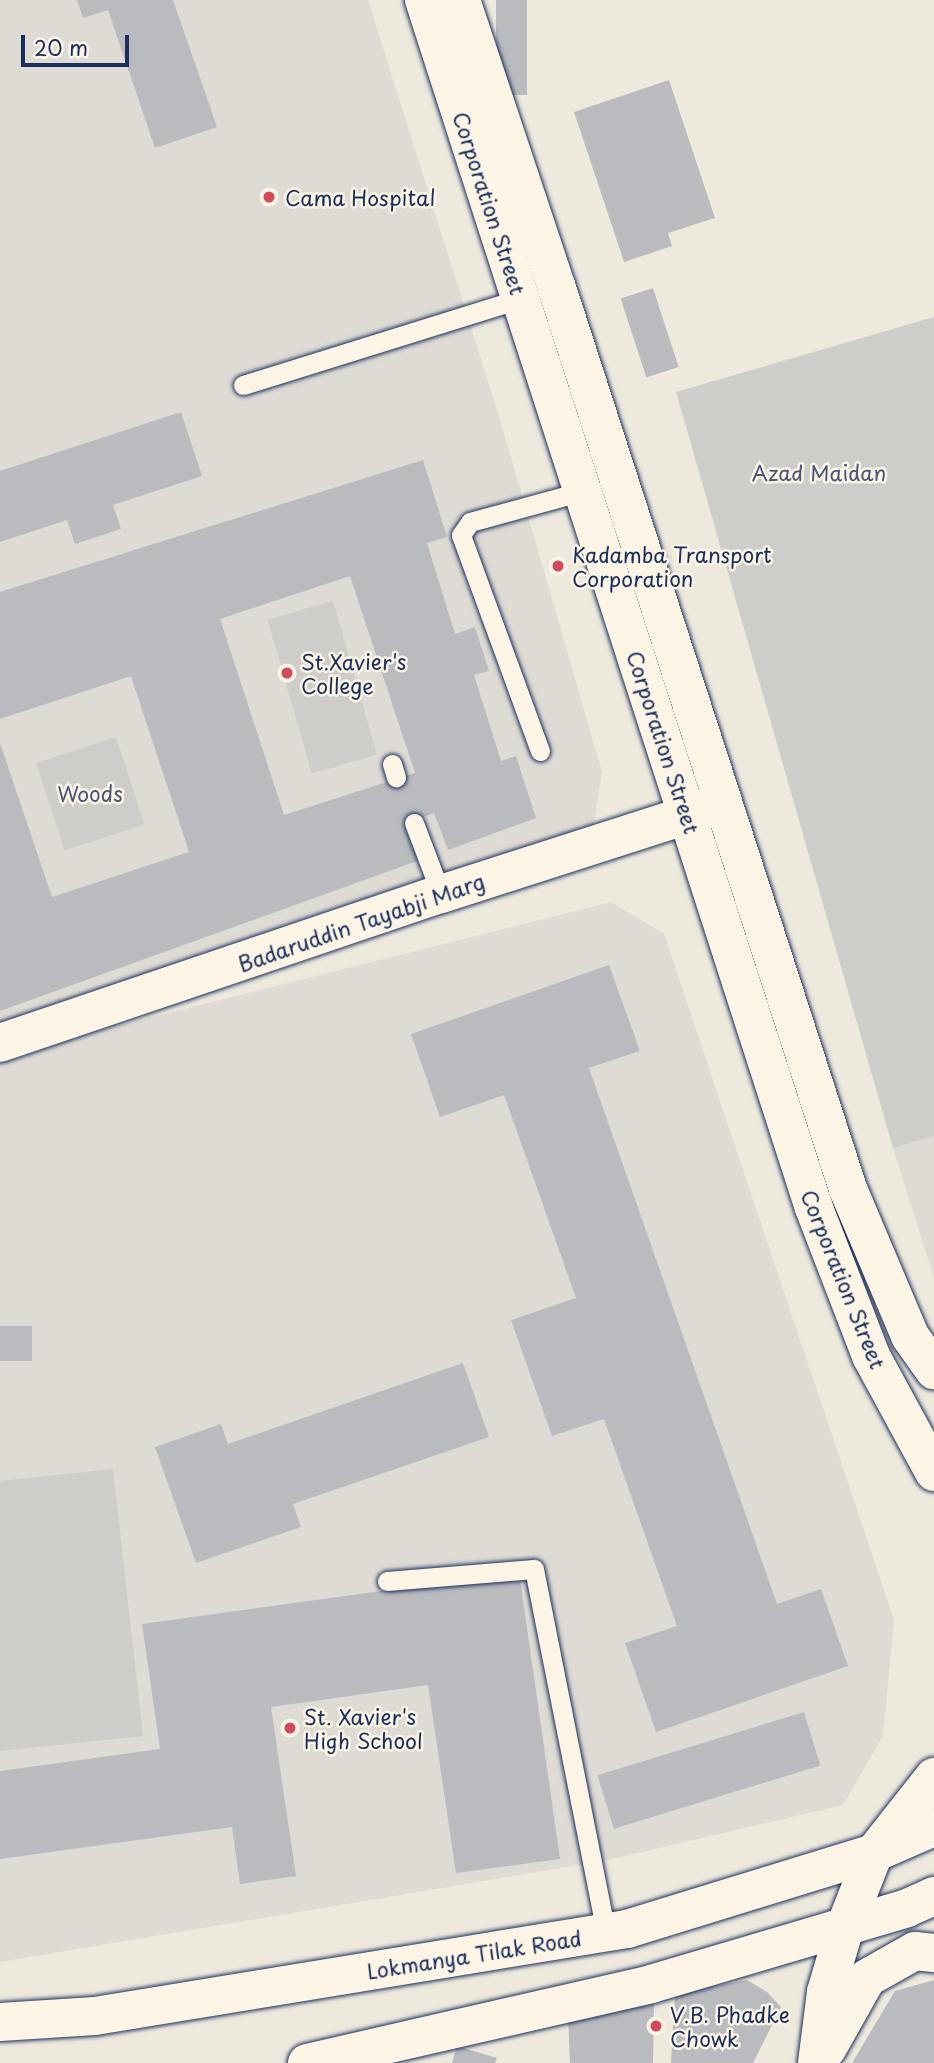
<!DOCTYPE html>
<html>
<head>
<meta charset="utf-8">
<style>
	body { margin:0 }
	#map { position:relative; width:934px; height:2063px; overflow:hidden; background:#eee9dd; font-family:"Playpen Sans",sans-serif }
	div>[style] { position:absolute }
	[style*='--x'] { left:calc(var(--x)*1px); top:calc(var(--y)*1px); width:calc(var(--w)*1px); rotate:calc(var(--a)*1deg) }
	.built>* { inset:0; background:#dedbd4 }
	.green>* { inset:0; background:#cfcdca; transform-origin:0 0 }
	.building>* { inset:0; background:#babbbe; transform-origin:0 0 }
	.roads { filter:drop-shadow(0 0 2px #1b2f5e) drop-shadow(0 0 2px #1b2f5e) }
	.lane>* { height:19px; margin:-9.5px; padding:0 9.5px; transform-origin:9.5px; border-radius:9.5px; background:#fcf5e5 }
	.secondary>* { height:38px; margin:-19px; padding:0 19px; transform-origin:19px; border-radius:19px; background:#fcf5e5 }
	.dots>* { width:19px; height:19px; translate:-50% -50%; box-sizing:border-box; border:4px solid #fcf5e5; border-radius:50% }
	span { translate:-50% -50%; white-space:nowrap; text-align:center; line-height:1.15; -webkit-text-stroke:5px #fcf5e5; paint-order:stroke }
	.poi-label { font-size:21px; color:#1b2f5e }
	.left { translate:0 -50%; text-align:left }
	.street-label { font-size:21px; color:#1b2f5e }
	.park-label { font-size:21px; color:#485679 }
	.scale { position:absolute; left:21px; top:35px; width:108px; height:32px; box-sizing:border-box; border:4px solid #1b2f5e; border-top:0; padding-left:9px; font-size:21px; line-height:24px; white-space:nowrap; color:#1b2f5e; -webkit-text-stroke:5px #fcf5e5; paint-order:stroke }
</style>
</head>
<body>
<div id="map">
	<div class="built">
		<i style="clip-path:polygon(0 0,368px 0,501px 423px,602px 772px,592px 836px,0 1036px)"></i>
		<i style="clip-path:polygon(611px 902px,664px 934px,894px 1620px,883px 1736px,843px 1805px,608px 1860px,0 1962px,0 1055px)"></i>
		<i style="clip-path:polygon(934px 1136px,934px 1278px,893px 1148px)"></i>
	</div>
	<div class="green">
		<i style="clip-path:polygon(934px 317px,934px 1136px,893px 1148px,676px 392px)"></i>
		<i style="left:333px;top:601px;width:160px;height:68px;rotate:74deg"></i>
		<i style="left:116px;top:737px;width:92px;height:84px;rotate:72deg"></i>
		<i style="clip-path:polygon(113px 1469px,143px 1736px,0 1751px,0 1481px)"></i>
	</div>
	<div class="building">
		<i style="clip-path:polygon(77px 0,173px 0,217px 127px,155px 148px,108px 10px,83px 18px)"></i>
		<i style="left:496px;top:0;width:31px;height:95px"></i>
		<i style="clip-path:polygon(669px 80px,715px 218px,668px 233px,672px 246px,624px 262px,574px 112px)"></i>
		<i style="left:653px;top:288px;width:83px;height:34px;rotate:72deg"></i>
		<i style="clip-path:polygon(181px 412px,202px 476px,113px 505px,121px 529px,75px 544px,67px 520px,0 542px,0 471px)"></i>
		<i style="clip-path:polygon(evenodd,423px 460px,447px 537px,427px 543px,455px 634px,475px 627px,489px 671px,474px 675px,501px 761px,516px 756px,536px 818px,448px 850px,434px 813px,407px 823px,420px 860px,0 1011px,0 743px,52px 897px,189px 852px,131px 676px,0 719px,0 592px,423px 460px,350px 576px,415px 773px,284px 815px,220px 619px,350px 576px)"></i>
		<i style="clip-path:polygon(609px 965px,640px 1051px,589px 1068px,777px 1604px,821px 1589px,848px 1666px,656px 1732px,625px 1643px,677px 1626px,604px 1419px,552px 1436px,511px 1320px,576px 1298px,504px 1095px,440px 1117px,411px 1034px)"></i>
		<i style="left:0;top:1326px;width:32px;height:35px"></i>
		<i style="clip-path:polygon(463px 1363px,489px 1437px,293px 1504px,301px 1527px,196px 1563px,155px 1447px,221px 1424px,228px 1444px)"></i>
		<i style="clip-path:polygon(519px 1572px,560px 1859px,456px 1873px,428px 1685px,271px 1707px,296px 1876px,240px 1884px,232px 1827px,0 1859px,0 1771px,160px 1749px,142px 1624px)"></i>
		<i style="left:804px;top:1712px;width:56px;height:216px;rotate:73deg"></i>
		<i style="clip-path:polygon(747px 1980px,767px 1992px,781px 2007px,753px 2063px,671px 2063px,675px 1994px)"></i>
		<i style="clip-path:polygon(934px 1980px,934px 2063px,852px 2063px,895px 1991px)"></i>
		<i style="clip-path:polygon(654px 2004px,653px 2063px,570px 2063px,568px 2016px)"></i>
		<i style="clip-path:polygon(457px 2046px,497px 2058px,495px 2063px,452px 2063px)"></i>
	</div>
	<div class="roads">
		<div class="lane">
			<i style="--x:243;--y:385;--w:296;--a:-17.3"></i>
			<i style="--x:540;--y:751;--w:230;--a:-110.1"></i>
			<i style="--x:461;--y:535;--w:16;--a:-55"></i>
			<i style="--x:470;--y:522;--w:117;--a:-15.3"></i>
			<i style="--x:392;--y:764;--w:14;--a:73"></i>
			<i style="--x:414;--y:823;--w:76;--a:69.2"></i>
			<i style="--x:387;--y:1581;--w:147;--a:-4.7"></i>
			<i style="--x:534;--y:1569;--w:370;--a:78.8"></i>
		</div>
		<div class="secondary">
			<i style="--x:424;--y:0;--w:1269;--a:72.11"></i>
			<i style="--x:814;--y:1208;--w:159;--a:68.9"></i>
			<i style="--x:871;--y:1356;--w:132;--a:61.5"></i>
			<i style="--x:461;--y:0;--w:304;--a:71.6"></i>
			<i style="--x:557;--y:288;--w:947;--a:72.1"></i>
			<i style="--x:848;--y:1189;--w:160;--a:67.1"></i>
			<i style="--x:910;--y:1336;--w:42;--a:54.8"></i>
			<i style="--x:0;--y:1043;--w:465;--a:-18.7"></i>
			<i style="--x:441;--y:894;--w:285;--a:-17.8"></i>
			<i style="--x:0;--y:2022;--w:95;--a:-3.6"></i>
			<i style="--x:95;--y:2016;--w:539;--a:-9.29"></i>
			<i style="--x:627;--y:1929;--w:258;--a:-17.1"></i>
			<i style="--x:874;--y:1853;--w:65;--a:-23.4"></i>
			<i style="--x:827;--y:2049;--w:81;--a:-60.6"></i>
			<i style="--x:867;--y:1978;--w:55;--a:-29.4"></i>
			<i style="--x:915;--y:1951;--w:19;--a:6"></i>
			<i style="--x:307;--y:2063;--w:353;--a:-12.9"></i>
			<i style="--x:651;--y:1984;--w:267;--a:-16.5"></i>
			<i style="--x:907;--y:1908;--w:30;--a:-24"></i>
			<i style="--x:817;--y:2063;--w:72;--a:-82.8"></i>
			<i style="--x:826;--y:1992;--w:68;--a:-73.7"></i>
			<i style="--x:845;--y:1927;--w:79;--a:-68.6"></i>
			<i style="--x:874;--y:1853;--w:97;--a:-51.7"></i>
		</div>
	</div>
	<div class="dots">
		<i style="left:269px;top:197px;background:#d1495b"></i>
		<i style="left:558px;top:566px;background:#d1495b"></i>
		<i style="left:287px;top:673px;background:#d1495b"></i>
		<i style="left:290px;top:1728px;background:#d1495b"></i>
		<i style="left:656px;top:2026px;background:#d1495b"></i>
	</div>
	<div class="poi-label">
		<span class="left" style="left:285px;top:197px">Cama Hospital</span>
		<span class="left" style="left:572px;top:566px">Kadamba Transport<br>Corporation</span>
		<span class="left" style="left:301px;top:673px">St.Xavier's<br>College</span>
		<span class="left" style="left:304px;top:1728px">St. Xavier's<br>High School</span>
		<span class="left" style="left:670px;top:2026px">V.B. Phadke<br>Chowk</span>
	</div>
	<div class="street-label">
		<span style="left:490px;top:203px;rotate:72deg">Corporation Street</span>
		<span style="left:664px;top:742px;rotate:72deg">Corporation Street</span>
		<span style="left:361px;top:922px;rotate:-19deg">Badaruddin Tayabji Marg</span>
		<span style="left:844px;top:1279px;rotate:68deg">Corporation Street</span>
		<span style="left:474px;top:1954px;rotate:-9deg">Lokmanya Tilak Road</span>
	</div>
	<div class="park-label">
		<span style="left:819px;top:472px">Azad Maidan</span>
		<span style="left:90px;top:793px">Woods</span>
	</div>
	<div class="scale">20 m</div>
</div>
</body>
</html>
